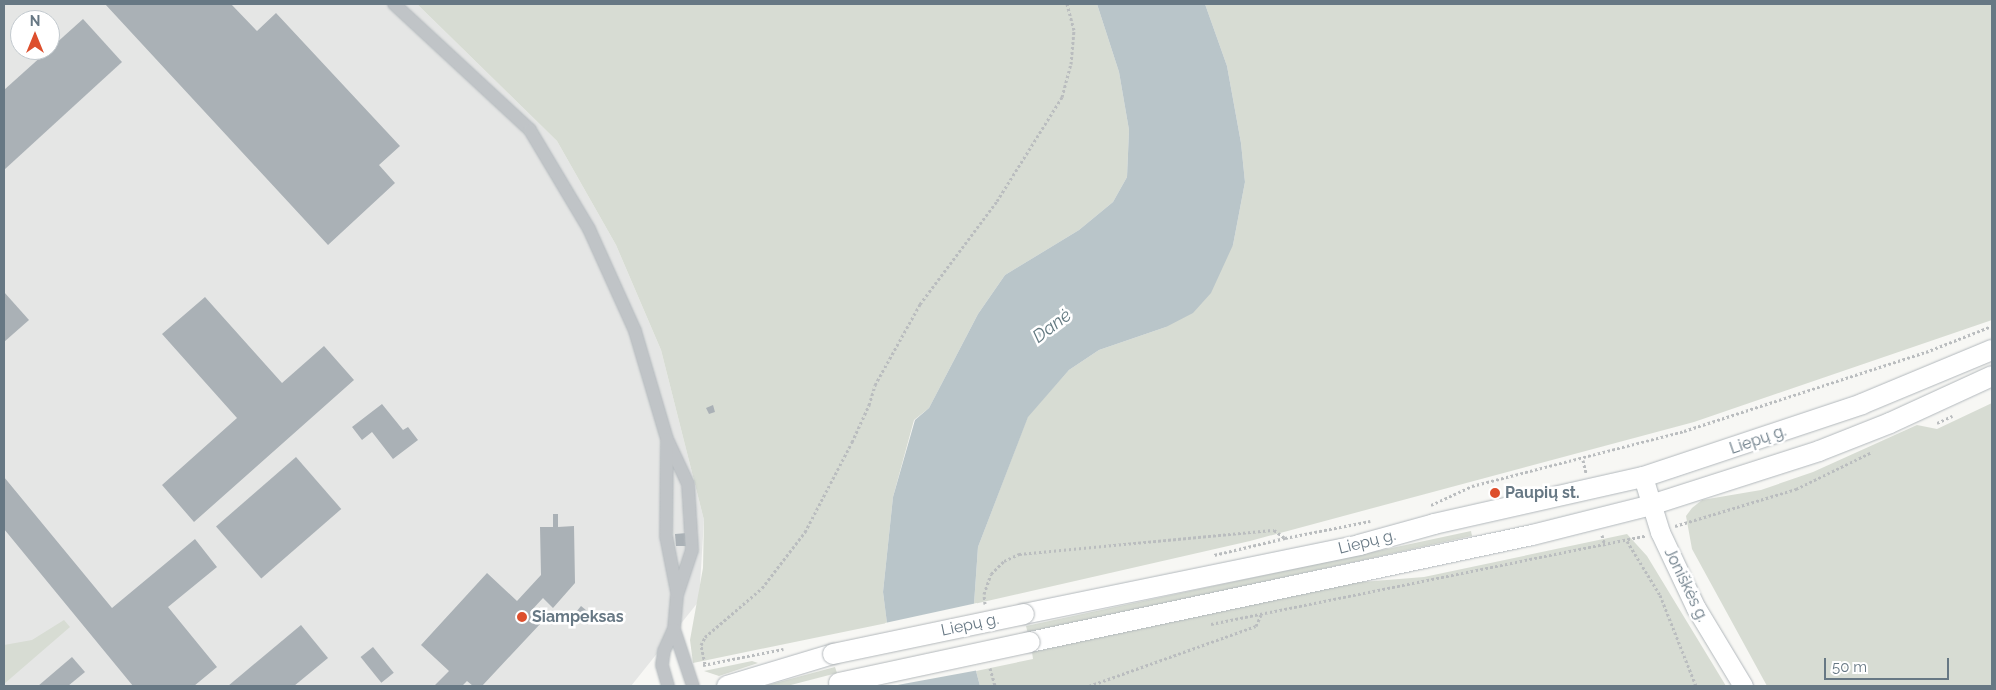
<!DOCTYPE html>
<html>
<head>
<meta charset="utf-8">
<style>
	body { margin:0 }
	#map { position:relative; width:1996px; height:690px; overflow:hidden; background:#f7f7f4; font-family:Raleway,sans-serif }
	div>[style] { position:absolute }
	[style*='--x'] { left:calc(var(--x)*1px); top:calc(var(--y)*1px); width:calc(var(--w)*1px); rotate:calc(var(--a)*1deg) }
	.built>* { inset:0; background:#e5e6e5 }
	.green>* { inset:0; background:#d7dcd3 }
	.water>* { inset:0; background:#b9c5c9 }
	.pier>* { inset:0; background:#f7f7f4 }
	.building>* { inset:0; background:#aab1b6; transform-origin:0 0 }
	.path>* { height:3px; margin-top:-1.5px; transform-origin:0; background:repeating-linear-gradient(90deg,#babdbf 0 2.5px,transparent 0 5px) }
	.roads { filter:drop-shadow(0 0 1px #b2b8bc) drop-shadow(0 0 1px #b2b8bc) }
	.minor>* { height:12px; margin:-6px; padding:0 6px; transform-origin:6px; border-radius:6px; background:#c0c4c7 }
	.secondary>* { height:19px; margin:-9.5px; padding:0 9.5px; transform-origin:9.5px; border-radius:9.5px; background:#fff }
	.primary>* { height:20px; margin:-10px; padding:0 10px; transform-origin:10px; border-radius:10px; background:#fff }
	.bridges { filter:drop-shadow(0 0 1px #b3b8bb) drop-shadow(0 0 1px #b3b8bb) }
	.primary-bridge>* { height:20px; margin:-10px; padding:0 10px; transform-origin:10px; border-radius:10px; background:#fff }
	.dots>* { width:14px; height:14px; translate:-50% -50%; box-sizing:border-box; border:2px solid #fff; border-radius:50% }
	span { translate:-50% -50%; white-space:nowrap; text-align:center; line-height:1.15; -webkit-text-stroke:5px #fff; paint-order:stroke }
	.street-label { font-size:16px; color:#677884 }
	.poi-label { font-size:16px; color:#677884; font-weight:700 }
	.left { translate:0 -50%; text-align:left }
	.water-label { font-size:18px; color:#637980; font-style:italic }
	.frame { position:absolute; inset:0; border:5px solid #677884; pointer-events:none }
	.north { position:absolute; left:10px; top:10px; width:50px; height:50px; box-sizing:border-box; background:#fff; border:1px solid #c2c9ce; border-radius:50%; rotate:0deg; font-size:14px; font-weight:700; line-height:20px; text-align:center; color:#677884 }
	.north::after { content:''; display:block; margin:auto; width:18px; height:22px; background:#dd4f2d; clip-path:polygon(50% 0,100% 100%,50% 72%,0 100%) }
	.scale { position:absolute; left:1824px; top:658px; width:125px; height:22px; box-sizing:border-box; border:2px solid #677884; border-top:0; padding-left:6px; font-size:15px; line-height:18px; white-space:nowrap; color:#677884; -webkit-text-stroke:4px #fff; paint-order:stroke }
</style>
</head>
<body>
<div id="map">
	<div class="built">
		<i style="clip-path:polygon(evenodd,4px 4px,417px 4px,557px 141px,616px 245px,661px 350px,704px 520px,699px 601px,631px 686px,4px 686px,4px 4px,20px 20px,50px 20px,50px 50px,20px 50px,20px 20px)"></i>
	</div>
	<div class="green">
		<i style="clip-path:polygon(417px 4px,1097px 4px,1119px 72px,1129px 130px,1127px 177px,1113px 202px,1079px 230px,1005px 275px,978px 314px,929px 408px,914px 420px,893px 497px,883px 592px,887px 623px,693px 663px,690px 640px,703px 568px,704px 520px,661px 350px,616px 245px,557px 141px)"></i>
		<i style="clip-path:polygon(1205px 4px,1992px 4px,1992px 320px,1694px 422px,1250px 541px,974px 604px,978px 547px,1028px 416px,1069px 370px,1099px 350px,1166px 327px,1233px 245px,1245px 182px,1241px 143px,1227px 66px)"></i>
		<i style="clip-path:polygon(1992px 403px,1992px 686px,1767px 686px,1692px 549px,1686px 516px,1692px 508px,1702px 500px,1761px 490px,1813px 472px,1917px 425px,1937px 429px)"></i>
		<i style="clip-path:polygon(1471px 531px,1472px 536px,1028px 634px,1026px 626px)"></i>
		<i style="clip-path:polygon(1627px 534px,1647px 556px,1726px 686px,980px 686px,976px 671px,1033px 659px,1032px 652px,1337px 584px,1424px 577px)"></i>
		<i style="clip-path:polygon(64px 620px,70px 627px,4px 684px,4px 645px,32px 640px)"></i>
		<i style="clip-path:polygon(752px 661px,758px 663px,719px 676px,704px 671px)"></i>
		<i style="clip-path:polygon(835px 667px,837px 673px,787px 686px,764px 686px)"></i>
	</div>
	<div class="water">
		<i style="clip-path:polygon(1097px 4px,1205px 4px,1227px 66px,1241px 143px,1245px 182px,1233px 245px,1211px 293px,1193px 313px,1166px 327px,1099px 350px,1069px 370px,1028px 417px,978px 547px,974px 604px,976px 671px,980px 686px,895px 686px,883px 592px,893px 497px,915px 420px,929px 408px,978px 314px,1005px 275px,1079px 230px,1113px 202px,1127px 177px,1129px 130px,1119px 72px)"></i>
	</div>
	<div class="pier">
		<i style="clip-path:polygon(977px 603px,979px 670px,892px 686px,885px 623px)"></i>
	</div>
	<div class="building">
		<i style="clip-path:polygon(105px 4px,231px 4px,257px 31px,276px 13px,400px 146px,379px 165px,395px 183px,328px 245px)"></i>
		<i style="clip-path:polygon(83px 19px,122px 62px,4px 170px,4px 90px)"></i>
		<i style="clip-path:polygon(4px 292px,29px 320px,4px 342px)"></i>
		<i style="clip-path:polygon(205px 297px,282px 383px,324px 346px,354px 380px,194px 522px,162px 485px,237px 418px,162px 334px)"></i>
		<i style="clip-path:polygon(382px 404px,403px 430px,408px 427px,418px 440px,393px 459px,372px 432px,362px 440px,352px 427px)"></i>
		<i style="clip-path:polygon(713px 405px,715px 412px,709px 414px,706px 408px)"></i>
		<i style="left:296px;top:457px;width:69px;height:106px;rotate:49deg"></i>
		<i style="clip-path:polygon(4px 477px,112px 608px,195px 539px,217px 567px,168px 607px,217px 667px,194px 686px,133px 686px,4px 529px)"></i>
		<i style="clip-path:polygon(553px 514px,558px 514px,558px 527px,574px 526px,575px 583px,553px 608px,543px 598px,530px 612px,541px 623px,482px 686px,473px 686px,467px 681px,462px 686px,434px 686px,449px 671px,421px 645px,487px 573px,517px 601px,541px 575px,540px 527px,553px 527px)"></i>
		<i style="clip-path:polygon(687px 533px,687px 546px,676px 546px,675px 534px)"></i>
		<i style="left:581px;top:606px;width:13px;height:11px;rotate:39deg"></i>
		<i style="clip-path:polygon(301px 625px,328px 658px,294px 686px,228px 686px)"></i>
		<i style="left:373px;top:647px;width:33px;height:16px;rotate:51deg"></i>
		<i style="clip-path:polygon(72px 657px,85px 672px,68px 686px,38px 686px)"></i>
	</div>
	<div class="path">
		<i style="--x:1937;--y:423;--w:17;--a:-25"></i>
		<i style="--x:1583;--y:460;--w:13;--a:77"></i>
		<i style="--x:1431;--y:505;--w:45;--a:-24.9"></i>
		<i style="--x:1472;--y:486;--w:219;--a:-14.5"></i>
		<i style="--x:1684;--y:431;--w:255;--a:-18.1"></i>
		<i style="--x:1926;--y:352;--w:71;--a:-21.5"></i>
		<i style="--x:1675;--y:526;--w:127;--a:-17"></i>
		<i style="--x:1796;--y:489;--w:85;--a:-26"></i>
		<i style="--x:1602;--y:535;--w:11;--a:75"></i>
		<i style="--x:1285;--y:538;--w:87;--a:-11.3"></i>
		<i style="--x:1627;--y:541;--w:63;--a:58.6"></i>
		<i style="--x:1660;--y:595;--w:98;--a:68.4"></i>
		<i style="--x:985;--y:604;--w:10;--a:-96"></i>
		<i style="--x:984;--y:594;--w:21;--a:-71"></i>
		<i style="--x:991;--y:574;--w:18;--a:-45"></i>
		<i style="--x:1004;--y:561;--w:17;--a:-25"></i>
		<i style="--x:1019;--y:554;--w:256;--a:-5.4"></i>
		<i style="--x:1274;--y:530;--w:14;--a:36"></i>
		<i style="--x:1285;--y:538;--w:73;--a:166.5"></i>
		<i style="--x:1211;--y:624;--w:443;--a:-11.5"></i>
		<i style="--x:705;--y:664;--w:19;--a:-102"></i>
		<i style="--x:701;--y:645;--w:9;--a:-63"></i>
		<i style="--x:705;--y:637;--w:75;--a:-40.7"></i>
		<i style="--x:762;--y:588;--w:71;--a:-52.5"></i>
		<i style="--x:805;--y:532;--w:102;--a:-62.4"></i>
		<i style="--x:852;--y:442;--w:41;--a:-65.3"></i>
		<i style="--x:869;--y:405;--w:21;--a:-73"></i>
		<i style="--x:875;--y:385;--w:93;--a:-60.9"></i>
		<i style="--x:920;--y:304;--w:129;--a:-53.2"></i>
		<i style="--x:997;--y:201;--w:123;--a:-58"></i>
		<i style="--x:1062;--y:97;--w:34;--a:-75"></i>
		<i style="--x:1071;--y:64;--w:34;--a:-85"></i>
		<i style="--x:1074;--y:30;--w:27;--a:-105"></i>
		<i style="--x:703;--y:665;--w:82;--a:-11.3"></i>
		<i style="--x:990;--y:668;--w:19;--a:74"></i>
		<i style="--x:1089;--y:686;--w:177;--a:-19.8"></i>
		<i style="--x:1256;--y:626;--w:12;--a:-66"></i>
	</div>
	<div class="roads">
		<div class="minor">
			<i style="--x:394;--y:4;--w:185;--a:42.8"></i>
			<i style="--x:530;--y:130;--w:115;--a:59.2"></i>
			<i style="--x:589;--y:229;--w:112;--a:65.7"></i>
			<i style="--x:635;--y:331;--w:113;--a:73.5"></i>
			<i style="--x:667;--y:439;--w:50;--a:65"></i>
			<i style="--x:688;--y:484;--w:66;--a:86.5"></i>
			<i style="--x:692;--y:550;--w:47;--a:108.4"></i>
			<i style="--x:677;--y:595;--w:34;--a:95"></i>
			<i style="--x:674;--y:629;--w:60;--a:71.6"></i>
			<i style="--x:667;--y:441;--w:95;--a:90.6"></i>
			<i style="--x:666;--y:536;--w:57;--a:78.9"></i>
			<i style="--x:668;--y:686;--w:22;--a:-106"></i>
			<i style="--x:662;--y:665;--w:14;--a:-82"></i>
			<i style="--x:664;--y:651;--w:24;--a:-66"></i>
		</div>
		<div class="secondary">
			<i style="--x:1643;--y:477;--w:58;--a:72.8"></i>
			<i style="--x:1660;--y:532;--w:84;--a:64.7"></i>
			<i style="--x:1696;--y:608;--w:91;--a:58.9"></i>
		</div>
		<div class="primary">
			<i style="--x:1024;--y:614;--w:342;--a:-11.6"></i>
			<i style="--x:1359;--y:545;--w:78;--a:-15.6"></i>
			<i style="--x:1434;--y:524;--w:214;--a:-12.7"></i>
			<i style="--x:1643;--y:477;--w:231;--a:-18.4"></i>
			<i style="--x:1862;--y:404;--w:141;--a:-22.6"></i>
			<i style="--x:1030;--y:642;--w:513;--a:-12.03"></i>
			<i style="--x:1532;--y:535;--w:123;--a:-14.1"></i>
			<i style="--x:1651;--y:505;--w:176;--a:-17.8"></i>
			<i style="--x:1819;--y:451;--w:76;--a:-21.5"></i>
			<i style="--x:1890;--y:423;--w:112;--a:-24.7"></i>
			<i style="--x:727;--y:686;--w:111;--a:-16.8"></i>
		</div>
	</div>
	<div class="bridges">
		<div class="primary-bridge">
			<i style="--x:833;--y:654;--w:195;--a:-11.8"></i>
			<i style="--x:839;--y:683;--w:195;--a:-12.1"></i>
		</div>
	</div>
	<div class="dots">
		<i style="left:1495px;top:493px;background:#dd4f2d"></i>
		<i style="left:522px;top:617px;background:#dd4f2d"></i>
	</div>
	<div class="street-label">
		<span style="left:1758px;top:440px;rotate:-19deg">Liepų g.</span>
		<span style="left:1367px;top:542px;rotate:-14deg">Liepų g.</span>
		<span style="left:1686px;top:585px;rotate:64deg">Joniškės g.</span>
		<span style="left:970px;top:625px;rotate:-12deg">Liepų g.</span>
	</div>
	<div class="poi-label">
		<span class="left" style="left:1505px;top:493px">Paupių st.</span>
		<span class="left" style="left:532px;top:617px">Siampeksas</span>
	</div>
	<div class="water-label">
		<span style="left:1052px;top:326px;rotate:-37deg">Danė</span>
	</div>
	<div class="frame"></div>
	<div class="north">N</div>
	<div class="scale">50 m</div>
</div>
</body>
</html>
